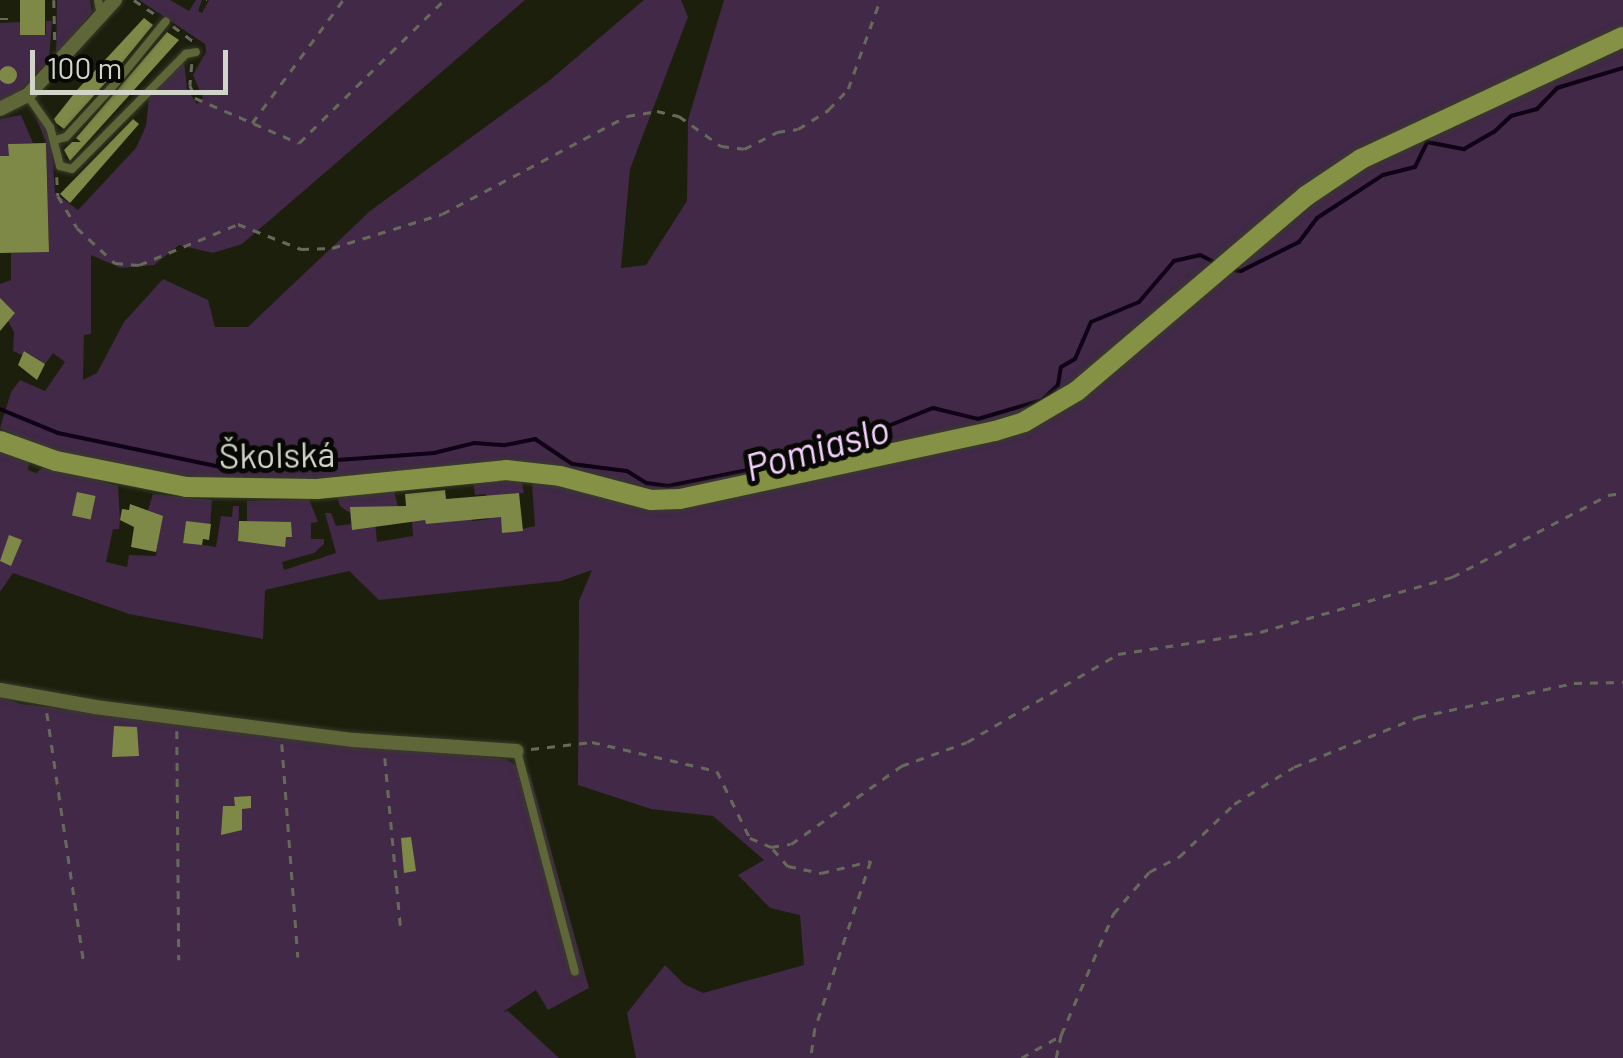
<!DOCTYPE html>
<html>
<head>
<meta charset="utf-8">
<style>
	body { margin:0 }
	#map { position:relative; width:1623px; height:1058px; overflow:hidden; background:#1c1f0c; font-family:Barlow,sans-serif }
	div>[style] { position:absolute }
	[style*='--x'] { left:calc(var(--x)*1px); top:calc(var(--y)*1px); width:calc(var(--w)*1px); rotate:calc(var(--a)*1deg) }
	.green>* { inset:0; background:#412947 }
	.stream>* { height:4px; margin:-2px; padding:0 2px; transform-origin:2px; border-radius:2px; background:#0f0015 }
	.building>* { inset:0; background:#7f8947; transform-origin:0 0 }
	.round { border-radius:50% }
	.path>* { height:2.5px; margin-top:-1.25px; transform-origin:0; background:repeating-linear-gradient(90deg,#676a5a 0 8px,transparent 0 16px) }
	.roads { filter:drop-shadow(0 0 2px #393c2a) drop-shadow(0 0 2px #393c2a) }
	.lane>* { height:8px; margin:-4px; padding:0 4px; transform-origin:4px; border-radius:4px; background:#5f6739 }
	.street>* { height:14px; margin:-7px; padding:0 7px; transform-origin:7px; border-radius:7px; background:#5f6739 }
	.secondary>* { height:20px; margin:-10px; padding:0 10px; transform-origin:10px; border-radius:10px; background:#859144 }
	span { translate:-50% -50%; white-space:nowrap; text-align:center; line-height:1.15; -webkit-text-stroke:10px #070803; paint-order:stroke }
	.street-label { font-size:35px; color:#d1d4c8 }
	.water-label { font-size:38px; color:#f6d1ff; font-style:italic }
	.scale { position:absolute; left:30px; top:50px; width:198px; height:45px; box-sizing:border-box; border:5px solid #d1d4c8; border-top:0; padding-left:12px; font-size:30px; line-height:35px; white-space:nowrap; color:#d1d4c8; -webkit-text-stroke:8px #070803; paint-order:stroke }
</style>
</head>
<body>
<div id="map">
	<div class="green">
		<i style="clip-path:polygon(57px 0,90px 0,92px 12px,56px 56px)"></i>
		<i style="clip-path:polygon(139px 0,170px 0,189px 11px,196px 0,202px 0,198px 11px,202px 13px,209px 0,525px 0,242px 244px,213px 253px,179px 245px,154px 265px,121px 268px,91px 255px,91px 334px,84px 335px,83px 380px,97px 373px,124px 322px,163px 279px,208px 300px,215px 327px,248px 327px,370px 211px,550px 80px,644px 0,681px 0,688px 17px,630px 169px,621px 268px,646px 265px,687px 201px,688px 120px,724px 0,1623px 0,1623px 1058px,636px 1058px,627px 1013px,665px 965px,684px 984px,703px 993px,804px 965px,800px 915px,770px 908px,738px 875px,764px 860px,713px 816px,651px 809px,578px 785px,579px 601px,592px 570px,561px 581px,379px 600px,349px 571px,265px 590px,263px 639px,129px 614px,13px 573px,0 592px,0 447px,29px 462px,28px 470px,36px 473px,46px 465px,118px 486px,120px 520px,119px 529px,113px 529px,106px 562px,127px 567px,129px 555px,156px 556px,158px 540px,147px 513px,153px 494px,212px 500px,210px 527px,186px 521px,183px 542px,216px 547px,221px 516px,232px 517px,233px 506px,239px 506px,238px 541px,260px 543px,247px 522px,247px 501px,309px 499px,318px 522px,311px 523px,311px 539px,324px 539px,324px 544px,314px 553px,282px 562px,284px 570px,336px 553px,325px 513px,331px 513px,336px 526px,351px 524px,350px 513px,340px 506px,337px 496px,394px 491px,398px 507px,374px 510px,377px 542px,413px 536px,412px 521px,425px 520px,426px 524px,462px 519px,470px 507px,472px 521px,489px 519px,486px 494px,475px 495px,473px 480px,521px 479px,524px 493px,499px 495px,503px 533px,535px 526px,532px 484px,565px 472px,289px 483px,219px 480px,148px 473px,45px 450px,0 428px,11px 392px,20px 380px,45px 391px,65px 362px,53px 353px,45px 364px,25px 351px,22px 355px,13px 351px,14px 332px,8px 321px,15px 313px,0 299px,0 284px,11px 280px,11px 253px,49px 251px,46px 143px,32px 107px,51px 137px,55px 193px,78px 210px,136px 148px,146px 126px,149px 96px,184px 61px,187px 89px,197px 104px,203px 98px,193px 75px,206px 52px,205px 44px)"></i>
		<i style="clip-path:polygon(46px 21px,52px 21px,49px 60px,12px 99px,0 103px,0 23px,21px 22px,22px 35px,46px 34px)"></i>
		<i style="clip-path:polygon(21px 115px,33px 143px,9px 144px,9px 156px,0 156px,0 119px)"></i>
		<i style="clip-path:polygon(0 696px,20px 704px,506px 759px,530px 775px,589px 988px,548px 1010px,536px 990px,503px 1012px,508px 1011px,559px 1058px,0 1058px)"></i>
	</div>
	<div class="stream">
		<i style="--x:1232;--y:270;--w:9;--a:6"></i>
		<i style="--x:1241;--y:271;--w:65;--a:-26.6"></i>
		<i style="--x:1299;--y:242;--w:30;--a:-53"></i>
		<i style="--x:1317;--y:218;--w:79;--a:-33.1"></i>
		<i style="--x:1383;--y:175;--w:33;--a:-14"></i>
		<i style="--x:1415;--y:167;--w:28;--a:-64"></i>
		<i style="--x:1427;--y:142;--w:38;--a:11"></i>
		<i style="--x:1464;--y:149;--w:34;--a:-30"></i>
		<i style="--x:1494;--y:132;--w:23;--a:-43"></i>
		<i style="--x:1511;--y:116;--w:27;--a:-15"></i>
		<i style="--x:1537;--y:109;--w:29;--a:-46"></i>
		<i style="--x:1557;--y:88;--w:69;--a:-16.9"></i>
		<i style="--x:0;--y:409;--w:63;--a:22.5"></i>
		<i style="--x:58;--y:433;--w:171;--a:11.8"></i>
		<i style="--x:225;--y:468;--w:210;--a:-4.1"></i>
		<i style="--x:434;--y:453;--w:41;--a:-14"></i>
		<i style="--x:474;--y:443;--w:31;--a:4"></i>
		<i style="--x:505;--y:445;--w:31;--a:-11"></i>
		<i style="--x:535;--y:439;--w:45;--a:34"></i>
		<i style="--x:572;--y:464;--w:55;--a:7.3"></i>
		<i style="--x:627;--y:471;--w:22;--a:32"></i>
		<i style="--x:646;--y:483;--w:22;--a:8"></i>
		<i style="--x:668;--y:486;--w:107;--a:-11.3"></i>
		<i style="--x:773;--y:465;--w:18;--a:-41"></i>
		<i style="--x:787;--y:453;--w:62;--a:-14.9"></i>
		<i style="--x:847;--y:437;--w:20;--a:9"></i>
		<i style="--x:867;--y:440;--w:20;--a:-37"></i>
		<i style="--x:883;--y:428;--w:54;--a:-21.8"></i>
		<i style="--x:933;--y:408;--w:46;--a:13.7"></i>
		<i style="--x:978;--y:419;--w:67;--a:-16.5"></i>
		<i style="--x:1042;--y:400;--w:22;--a:-43"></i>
		<i style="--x:1058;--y:385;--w:18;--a:-81"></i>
		<i style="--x:1061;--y:367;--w:16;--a:-30"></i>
		<i style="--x:1075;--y:359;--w:40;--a:-66.6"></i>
		<i style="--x:1091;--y:322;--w:52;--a:-22.6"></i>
		<i style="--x:1139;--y:302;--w:54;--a:-49.5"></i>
		<i style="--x:1174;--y:261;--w:27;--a:-13"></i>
		<i style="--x:1200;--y:255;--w:16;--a:27"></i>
	</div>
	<div class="building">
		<i style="left:20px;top:0;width:25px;height:35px"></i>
		<i style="clip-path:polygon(144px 18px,153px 25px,108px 80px,64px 129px,56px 123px,54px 119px,77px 90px)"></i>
		<i style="clip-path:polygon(167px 32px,179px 40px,70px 161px,64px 150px,72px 142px,81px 142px,76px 138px)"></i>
		<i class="round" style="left:-1px;top:66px;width:18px;height:18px"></i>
		<i style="clip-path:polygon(133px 119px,139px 124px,70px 203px,60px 194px)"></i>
		<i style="clip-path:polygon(46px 143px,49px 252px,0 253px,0 156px,9px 156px,8px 144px)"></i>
		<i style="clip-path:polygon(0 298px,15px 313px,0 331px)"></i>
		<i style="clip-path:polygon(24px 351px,45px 364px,37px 380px,18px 365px)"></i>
		<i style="clip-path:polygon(445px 490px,446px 499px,519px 493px,523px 531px,502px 533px,501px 517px,426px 524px,425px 520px,352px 530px,350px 507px,406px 506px,405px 494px)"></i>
		<i style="left:77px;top:492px;width:19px;height:24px;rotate:12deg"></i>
		<i style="clip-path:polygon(130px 504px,163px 516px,156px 552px,131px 547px,134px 527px,120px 520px,122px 509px,129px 510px)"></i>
		<i style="clip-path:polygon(186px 521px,211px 524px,209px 540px,203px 539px,202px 545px,183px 543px)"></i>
		<i style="clip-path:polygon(239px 521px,291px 522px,292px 537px,286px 537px,285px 547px,238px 541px)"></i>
		<i style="clip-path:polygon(9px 535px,22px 540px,11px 566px,0 561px)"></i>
		<i style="clip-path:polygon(114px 726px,137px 727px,139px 756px,112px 757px)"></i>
		<i style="clip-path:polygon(251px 796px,251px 808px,242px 809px,242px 830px,221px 835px,223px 806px,235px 806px,234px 797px)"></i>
		<i style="clip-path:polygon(411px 837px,416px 871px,404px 873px,401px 838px)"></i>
	</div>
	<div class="path">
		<i style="--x:54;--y:0;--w:43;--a:88.7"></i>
		<i style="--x:134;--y:0;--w:29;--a:34"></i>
		<i style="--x:206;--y:0;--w:1;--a:0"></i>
		<i style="--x:0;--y:19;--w:16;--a:0"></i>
		<i style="--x:173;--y:26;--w:26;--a:37"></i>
		<i style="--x:192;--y:64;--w:21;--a:95"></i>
		<i style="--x:190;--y:85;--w:14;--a:69"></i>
		<i style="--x:195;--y:98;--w:113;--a:23.4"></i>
		<i style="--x:299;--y:143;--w:204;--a:-44.6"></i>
		<i style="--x:252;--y:123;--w:153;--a:-53.5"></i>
		<i style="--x:57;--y:177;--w:19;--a:87"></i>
		<i style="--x:58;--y:196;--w:37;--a:59"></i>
		<i style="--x:77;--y:228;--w:52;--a:42.6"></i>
		<i style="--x:115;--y:263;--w:24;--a:5"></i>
		<i style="--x:139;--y:265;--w:107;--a:-22.5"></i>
		<i style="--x:238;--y:224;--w:68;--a:21.6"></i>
		<i style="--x:301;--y:249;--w:31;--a:-2"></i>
		<i style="--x:332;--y:248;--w:115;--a:-17.2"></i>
		<i style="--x:442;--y:214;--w:209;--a:-27.9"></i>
		<i style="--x:627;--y:116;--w:30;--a:-9"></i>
		<i style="--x:657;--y:111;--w:23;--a:13"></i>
		<i style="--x:679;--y:116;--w:52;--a:35.5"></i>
		<i style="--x:721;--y:146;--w:23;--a:7"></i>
		<i style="--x:744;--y:149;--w:37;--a:-27"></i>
		<i style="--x:777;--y:132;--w:21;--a:-8"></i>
		<i style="--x:798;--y:129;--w:36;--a:-32"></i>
		<i style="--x:828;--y:110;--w:29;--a:-46"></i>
		<i style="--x:848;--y:89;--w:95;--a:-70.2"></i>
		<i style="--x:47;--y:713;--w:254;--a:81.6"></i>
		<i style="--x:177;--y:731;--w:229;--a:89.5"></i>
		<i style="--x:282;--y:744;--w:214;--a:85.7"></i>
		<i style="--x:531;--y:749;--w:61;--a:-6.5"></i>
		<i style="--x:592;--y:742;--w:128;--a:13.1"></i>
		<i style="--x:717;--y:771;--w:75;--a:63.8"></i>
		<i style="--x:750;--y:838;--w:23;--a:23"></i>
		<i style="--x:771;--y:847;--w:20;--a:-9"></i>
		<i style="--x:791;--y:844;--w:135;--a:-35.3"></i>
		<i style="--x:901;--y:766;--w:70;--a:-20"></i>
		<i style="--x:967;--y:742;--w:175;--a:-30.2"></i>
		<i style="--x:1118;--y:654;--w:144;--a:-8.8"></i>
		<i style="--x:1260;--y:632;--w:200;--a:-16"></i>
		<i style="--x:1452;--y:577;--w:176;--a:-27.7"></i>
		<i style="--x:1608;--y:495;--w:15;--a:-8"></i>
		<i style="--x:385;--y:758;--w:173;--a:84.7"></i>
		<i style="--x:773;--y:849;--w:23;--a:49"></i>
		<i style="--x:788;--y:866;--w:34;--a:12"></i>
		<i style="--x:821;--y:873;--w:51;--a:-13.5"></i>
		<i style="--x:871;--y:861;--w:177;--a:108.4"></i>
		<i style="--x:815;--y:1029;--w:29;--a:98"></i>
		<i style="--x:1021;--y:1058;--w:45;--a:-29.4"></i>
		<i style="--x:1056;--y:1058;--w:24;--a:-78"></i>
		<i style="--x:1061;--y:1035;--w:132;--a:-66.7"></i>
		<i style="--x:1113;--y:914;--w:55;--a:-49.4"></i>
		<i style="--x:1149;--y:872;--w:34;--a:-27"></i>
		<i style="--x:1179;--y:857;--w:76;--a:-43.9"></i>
		<i style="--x:1234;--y:804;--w:70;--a:-31.7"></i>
		<i style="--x:1294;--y:767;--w:134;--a:-22"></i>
		<i style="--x:1418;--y:717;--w:160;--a:-12.3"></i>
		<i style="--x:1574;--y:683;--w:49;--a:-1.2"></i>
	</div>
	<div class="roads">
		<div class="lane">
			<i style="--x:98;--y:0;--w:16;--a:79"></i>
			<i style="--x:28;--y:96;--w:38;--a:55"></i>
			<i style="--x:50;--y:127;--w:40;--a:75.6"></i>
			<i style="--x:60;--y:166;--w:12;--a:14"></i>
			<i style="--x:72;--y:169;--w:162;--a:-45.3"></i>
			<i style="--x:186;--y:54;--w:10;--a:-11"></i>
			<i style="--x:55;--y:140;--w:11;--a:-15"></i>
			<i style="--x:66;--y:137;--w:71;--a:-47.3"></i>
			<i style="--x:114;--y:85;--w:82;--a:-50.9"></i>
			<i style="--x:517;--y:751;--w:228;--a:75.3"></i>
		</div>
		<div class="street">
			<i style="--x:0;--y:109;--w:31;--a:-27"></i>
			<i style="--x:28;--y:95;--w:129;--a:-47.5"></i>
			<i style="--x:0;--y:690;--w:97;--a:10.1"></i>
			<i style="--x:95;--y:707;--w:261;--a:7.3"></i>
			<i style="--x:354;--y:740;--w:163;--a:3.9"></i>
		</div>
		<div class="secondary">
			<i style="--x:0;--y:441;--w:59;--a:19.7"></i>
			<i style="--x:56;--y:461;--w:133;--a:11.3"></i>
			<i style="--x:186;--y:487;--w:131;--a:0.9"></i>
			<i style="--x:317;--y:489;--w:190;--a:-5.7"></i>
			<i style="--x:506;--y:470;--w:54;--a:6.3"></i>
			<i style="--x:560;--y:476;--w:94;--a:14.8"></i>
			<i style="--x:651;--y:500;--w:29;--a:-2"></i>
			<i style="--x:680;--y:499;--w:322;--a:-12.2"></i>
			<i style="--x:995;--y:431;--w:30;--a:-17"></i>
			<i style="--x:1024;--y:422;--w:61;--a:-30.3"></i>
			<i style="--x:1077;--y:391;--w:301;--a:-40.4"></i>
			<i style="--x:1306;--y:196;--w:66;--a:-33.9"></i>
			<i style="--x:1361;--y:159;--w:289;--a:-25"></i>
		</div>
	</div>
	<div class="street-label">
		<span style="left:277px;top:454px;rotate:-1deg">Školská</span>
	</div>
	<div class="water-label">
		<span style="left:817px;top:448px;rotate:-16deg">Pomiaslo</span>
	</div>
	<div class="scale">100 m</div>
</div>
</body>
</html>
